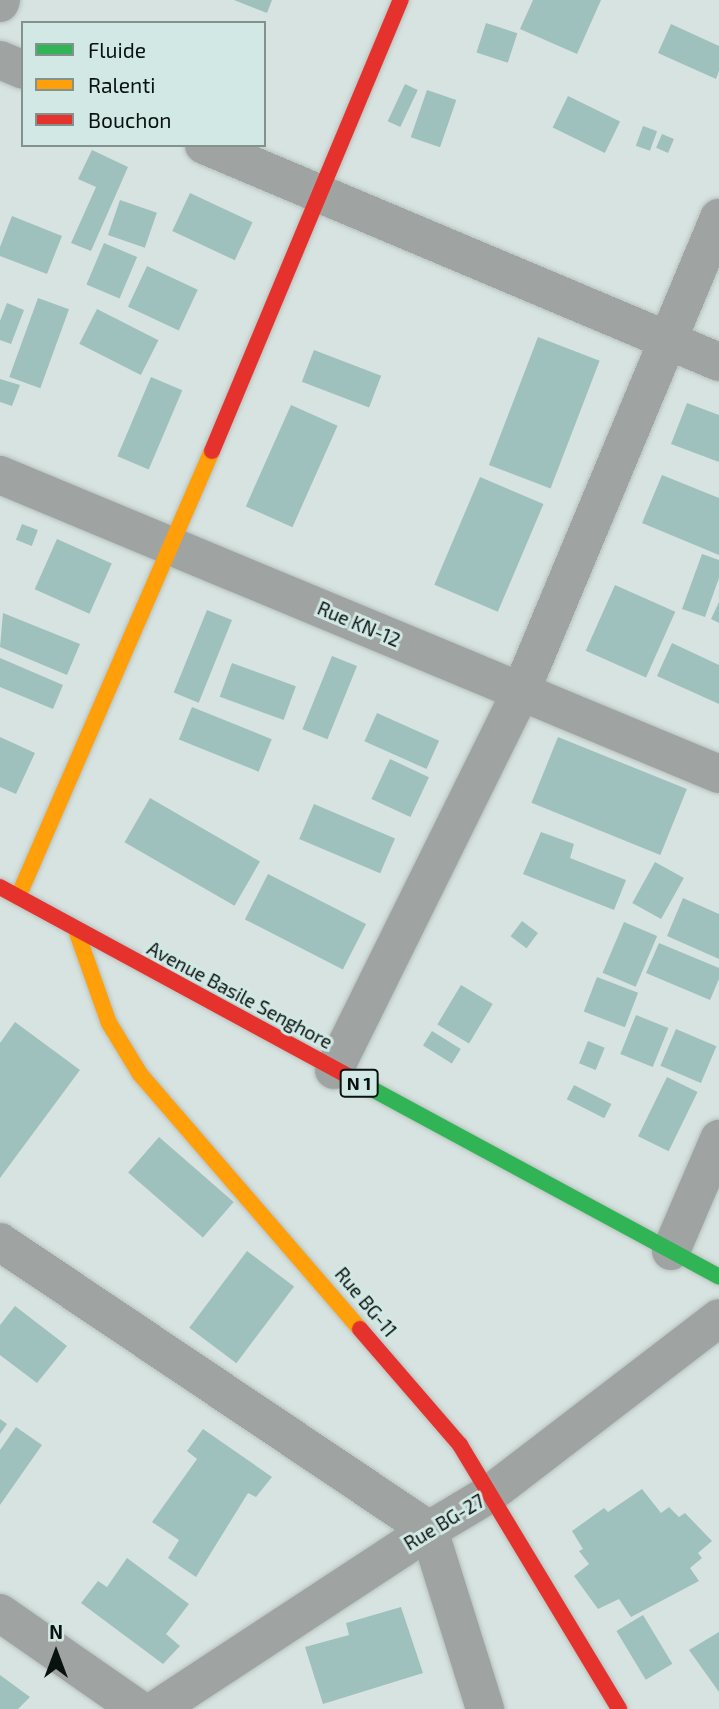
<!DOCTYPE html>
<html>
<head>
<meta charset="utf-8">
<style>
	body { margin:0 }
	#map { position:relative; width:719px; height:1709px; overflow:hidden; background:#d7e3e0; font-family:"Exo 2",sans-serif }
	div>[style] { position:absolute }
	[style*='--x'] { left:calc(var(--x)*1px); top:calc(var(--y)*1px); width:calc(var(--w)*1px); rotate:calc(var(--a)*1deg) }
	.building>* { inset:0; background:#9ec1bd; transform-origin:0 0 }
	.roads { filter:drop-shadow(0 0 2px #b7c1be) drop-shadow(0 0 2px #b7c1be) }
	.street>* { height:38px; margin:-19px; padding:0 19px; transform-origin:19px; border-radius:19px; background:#9fa3a2 }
	.fast>* { height:16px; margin:-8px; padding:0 8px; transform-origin:8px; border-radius:8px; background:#30b455 }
	.slow>* { height:16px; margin:-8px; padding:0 8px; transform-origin:8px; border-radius:8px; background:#ff9f0a }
	.jam>* { height:16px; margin:-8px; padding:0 8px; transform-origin:8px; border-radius:8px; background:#e5322d }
	span { translate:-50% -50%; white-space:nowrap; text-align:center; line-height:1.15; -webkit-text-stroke:6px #d2e8e4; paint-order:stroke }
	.shield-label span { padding:2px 5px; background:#d2e8e4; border:2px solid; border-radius:5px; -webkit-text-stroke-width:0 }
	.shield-label { font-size:18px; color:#0a1210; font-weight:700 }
	.street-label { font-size:19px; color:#0a1210 }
	.legend { position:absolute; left:21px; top:21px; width:245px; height:126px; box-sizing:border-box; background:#d2e8e4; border:2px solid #82928f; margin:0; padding:9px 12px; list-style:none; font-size:21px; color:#0a1210 }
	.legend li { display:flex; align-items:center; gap:14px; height:35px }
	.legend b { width:35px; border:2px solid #82928f }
	.north { position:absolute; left:21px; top:1618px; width:70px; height:70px; -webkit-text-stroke:5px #d2e8e4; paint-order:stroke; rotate:0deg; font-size:19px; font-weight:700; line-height:28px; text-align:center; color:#0a1210 }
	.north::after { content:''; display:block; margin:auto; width:24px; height:32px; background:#0a1210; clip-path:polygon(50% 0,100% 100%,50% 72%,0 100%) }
</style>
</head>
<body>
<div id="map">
	<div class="building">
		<i style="clip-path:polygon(234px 0,272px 0,267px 13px)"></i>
		<i style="clip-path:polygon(533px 0,601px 0,577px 54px,520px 29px)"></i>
		<i style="left:486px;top:23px;width:33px;height:31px;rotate:18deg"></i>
		<i style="clip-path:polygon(671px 24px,719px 46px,719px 71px,716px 79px,658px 53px)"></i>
		<i style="left:405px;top:84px;width:14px;height:41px;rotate:25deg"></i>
		<i style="left:427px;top:90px;width:31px;height:50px;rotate:19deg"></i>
		<i style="left:568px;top:96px;width:58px;height:35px;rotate:26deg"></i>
		<i style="left:643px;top:126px;width:15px;height:21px;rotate:20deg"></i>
		<i style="left:662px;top:134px;width:13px;height:15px;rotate:23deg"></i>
		<i style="clip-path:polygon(92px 150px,128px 167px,91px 251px,71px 243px,96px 187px,78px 179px)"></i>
		<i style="left:190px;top:193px;width:69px;height:42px;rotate:25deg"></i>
		<i style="left:120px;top:200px;width:39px;height:37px;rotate:19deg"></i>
		<i style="clip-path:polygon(12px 216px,62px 236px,47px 274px,0 256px,0 247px)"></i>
		<i style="left:104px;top:243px;width:36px;height:45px;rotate:23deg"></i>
		<i style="left:147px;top:266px;width:56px;height:45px;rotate:25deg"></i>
		<i style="left:38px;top:298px;width:33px;height:84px;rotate:20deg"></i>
		<i style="clip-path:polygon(7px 303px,24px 310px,11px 344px,0 340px,0 321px)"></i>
		<i style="left:97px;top:309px;width:69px;height:39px;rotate:27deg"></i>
		<i style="left:538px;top:337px;width:66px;height:137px;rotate:21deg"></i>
		<i style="left:314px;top:350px;width:72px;height:34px;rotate:21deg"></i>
		<i style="left:151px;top:377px;width:34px;height:86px;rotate:23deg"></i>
		<i style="clip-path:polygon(0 379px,20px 385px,12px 406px,0 402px)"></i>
		<i style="clip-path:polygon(687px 403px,719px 415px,719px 462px,671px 444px)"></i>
		<i style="left:291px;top:405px;width:51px;height:111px;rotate:24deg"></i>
		<i style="clip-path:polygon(662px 475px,719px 498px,719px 555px,642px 523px)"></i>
		<i style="left:480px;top:477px;width:69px;height:117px;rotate:23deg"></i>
		<i style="left:22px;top:524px;width:17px;height:17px;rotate:21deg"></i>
		<i style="left:57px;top:539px;width:60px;height:55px;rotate:24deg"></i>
		<i style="clip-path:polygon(702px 554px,719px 560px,719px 578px,705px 617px,682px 609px)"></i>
		<i style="left:615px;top:585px;width:66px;height:72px;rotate:24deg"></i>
		<i style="clip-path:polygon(719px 602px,719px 623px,711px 619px)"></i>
		<i style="left:207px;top:610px;width:27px;height:89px;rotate:22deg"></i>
		<i style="clip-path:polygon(3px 613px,80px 644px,67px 675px,0 647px)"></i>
		<i style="clip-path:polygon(672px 643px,719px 665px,719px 704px,657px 676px)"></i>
		<i style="left:332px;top:656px;width:27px;height:79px;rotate:22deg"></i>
		<i style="clip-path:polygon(0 658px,63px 685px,53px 709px,0 687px)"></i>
		<i style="left:232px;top:663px;width:68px;height:36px;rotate:20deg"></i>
		<i style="left:192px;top:707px;width:86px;height:35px;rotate:22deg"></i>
		<i style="left:377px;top:713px;width:68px;height:31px;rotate:24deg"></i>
		<i style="clip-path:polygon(0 737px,35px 753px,16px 794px,0 787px)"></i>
		<i style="left:558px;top:737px;width:139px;height:71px;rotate:22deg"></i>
		<i style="left:390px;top:759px;width:43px;height:44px;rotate:25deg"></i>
		<i style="left:150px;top:798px;width:127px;height:51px;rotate:30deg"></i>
		<i style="left:314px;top:804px;width:88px;height:38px;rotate:23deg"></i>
		<i style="clip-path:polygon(541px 832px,574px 844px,570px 858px,626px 880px,614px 910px,523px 874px)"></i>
		<i style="left:655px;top:862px;width:33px;height:47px;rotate:29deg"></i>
		<i style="left:268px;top:874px;width:110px;height:51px;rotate:27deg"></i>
		<i style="clip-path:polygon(683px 898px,719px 914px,719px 959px,667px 936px)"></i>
		<i style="left:522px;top:921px;width:20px;height:19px;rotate:37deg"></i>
		<i style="left:624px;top:922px;width:36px;height:55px;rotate:23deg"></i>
		<i style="clip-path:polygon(659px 943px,719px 968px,719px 979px,710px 1000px,646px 973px)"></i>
		<i style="left:597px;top:977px;width:44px;height:37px;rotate:21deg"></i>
		<i style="left:461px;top:985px;width:37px;height:46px;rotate:31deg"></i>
		<i style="left:636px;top:1015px;width:35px;height:42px;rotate:22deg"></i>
		<i style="clip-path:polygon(15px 1022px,80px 1070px,0 1178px,0 1043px)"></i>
		<i style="left:676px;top:1029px;width:44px;height:40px;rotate:23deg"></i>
		<i style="left:432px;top:1031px;width:34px;height:17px;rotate:32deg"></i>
		<i style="left:588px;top:1041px;width:18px;height:24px;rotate:22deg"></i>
		<i style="left:667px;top:1077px;width:34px;height:66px;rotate:26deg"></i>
		<i style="left:574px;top:1085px;width:42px;height:16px;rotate:27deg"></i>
		<i style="left:159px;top:1137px;width:99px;height:47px;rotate:41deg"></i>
		<i style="left:247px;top:1251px;width:59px;height:96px;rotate:37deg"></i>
		<i style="clip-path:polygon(15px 1306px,67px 1346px,37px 1383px,0 1355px,0 1325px)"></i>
		<i style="clip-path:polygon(0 1419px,7px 1424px,0 1434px)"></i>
		<i style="clip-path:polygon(16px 1427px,42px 1445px,0 1505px,0 1450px)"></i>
		<i style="clip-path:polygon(203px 1429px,272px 1477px,256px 1497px,248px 1493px,196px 1577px,168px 1558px,179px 1540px,152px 1522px,197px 1459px,187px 1451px)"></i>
		<i style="clip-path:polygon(642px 1489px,661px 1513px,669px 1507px,679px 1517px,685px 1513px,712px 1541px,698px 1553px,702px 1558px,690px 1568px,699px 1581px,631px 1617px,619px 1599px,598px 1609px,574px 1576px,589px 1564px,579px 1551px,583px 1549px,572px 1531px,604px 1508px,608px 1512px)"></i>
		<i style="clip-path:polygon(127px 1558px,189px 1604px,166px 1634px,180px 1646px,163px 1664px,81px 1603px,98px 1581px,107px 1587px)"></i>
		<i style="clip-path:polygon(401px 1607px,423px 1673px,323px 1704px,305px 1647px,349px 1635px,346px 1623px)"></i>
		<i style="left:643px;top:1615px;width:57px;height:31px;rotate:59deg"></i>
		<i style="clip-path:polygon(719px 1632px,719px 1692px,689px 1650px)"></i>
		<i style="clip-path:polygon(0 1675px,30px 1697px,18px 1709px,0 1709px)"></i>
	</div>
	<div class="roads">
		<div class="street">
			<i style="--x:0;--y:3;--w:3;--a:-72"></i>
			<i style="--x:0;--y:60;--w:25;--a:23"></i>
			<i style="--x:204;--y:145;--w:559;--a:22.85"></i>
			<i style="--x:0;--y:475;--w:779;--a:22.58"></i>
			<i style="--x:334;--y:1070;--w:423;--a:-63.7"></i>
			<i style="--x:521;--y:691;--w:513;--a:-67.29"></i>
			<i style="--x:0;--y:1242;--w:517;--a:33.87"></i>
			<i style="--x:429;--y:1530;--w:188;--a:72.6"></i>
			<i style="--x:671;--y:1251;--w:122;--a:-66.8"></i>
			<i style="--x:0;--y:1613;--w:168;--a:34.8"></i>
			<i style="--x:157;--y:1709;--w:326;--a:-33.3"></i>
			<i style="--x:429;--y:1530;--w:72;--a:-30.8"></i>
			<i style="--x:491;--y:1493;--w:287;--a:-37.5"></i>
		</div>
		<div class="fast">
			<i style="--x:359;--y:1082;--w:409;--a:28.4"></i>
		</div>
		<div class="slow">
			<i style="--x:18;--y:897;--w:486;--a:-66.5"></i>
			<i style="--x:76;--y:930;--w:99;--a:70.5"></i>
			<i style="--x:109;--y:1023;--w:60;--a:58.7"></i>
			<i style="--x:140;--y:1074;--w:337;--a:49.2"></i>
		</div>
		<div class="jam">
			<i style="--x:212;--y:451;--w:489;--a:-67.3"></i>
			<i style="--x:0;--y:887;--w:409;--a:28.5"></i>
			<i style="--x:360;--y:1329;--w:153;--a:49.2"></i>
			<i style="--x:460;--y:1445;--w:308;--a:58.9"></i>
		</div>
	</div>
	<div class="shield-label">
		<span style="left:359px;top:1083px">N 1</span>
	</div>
	<div class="street-label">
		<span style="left:359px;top:624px;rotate:23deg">Rue KN-12</span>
		<span style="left:240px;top:995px;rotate:28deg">Avenue Basile Senghore</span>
		<span style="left:366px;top:1302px;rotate:50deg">Rue BG-11</span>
		<span style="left:444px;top:1522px;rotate:-31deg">Rue BG-27</span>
	</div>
	<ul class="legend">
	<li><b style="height:9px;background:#30b455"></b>Fluide</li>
	<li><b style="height:9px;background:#ff9f0a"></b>Ralenti</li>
	<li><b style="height:9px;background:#e5322d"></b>Bouchon</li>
	</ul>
	<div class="north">N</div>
</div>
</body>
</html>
